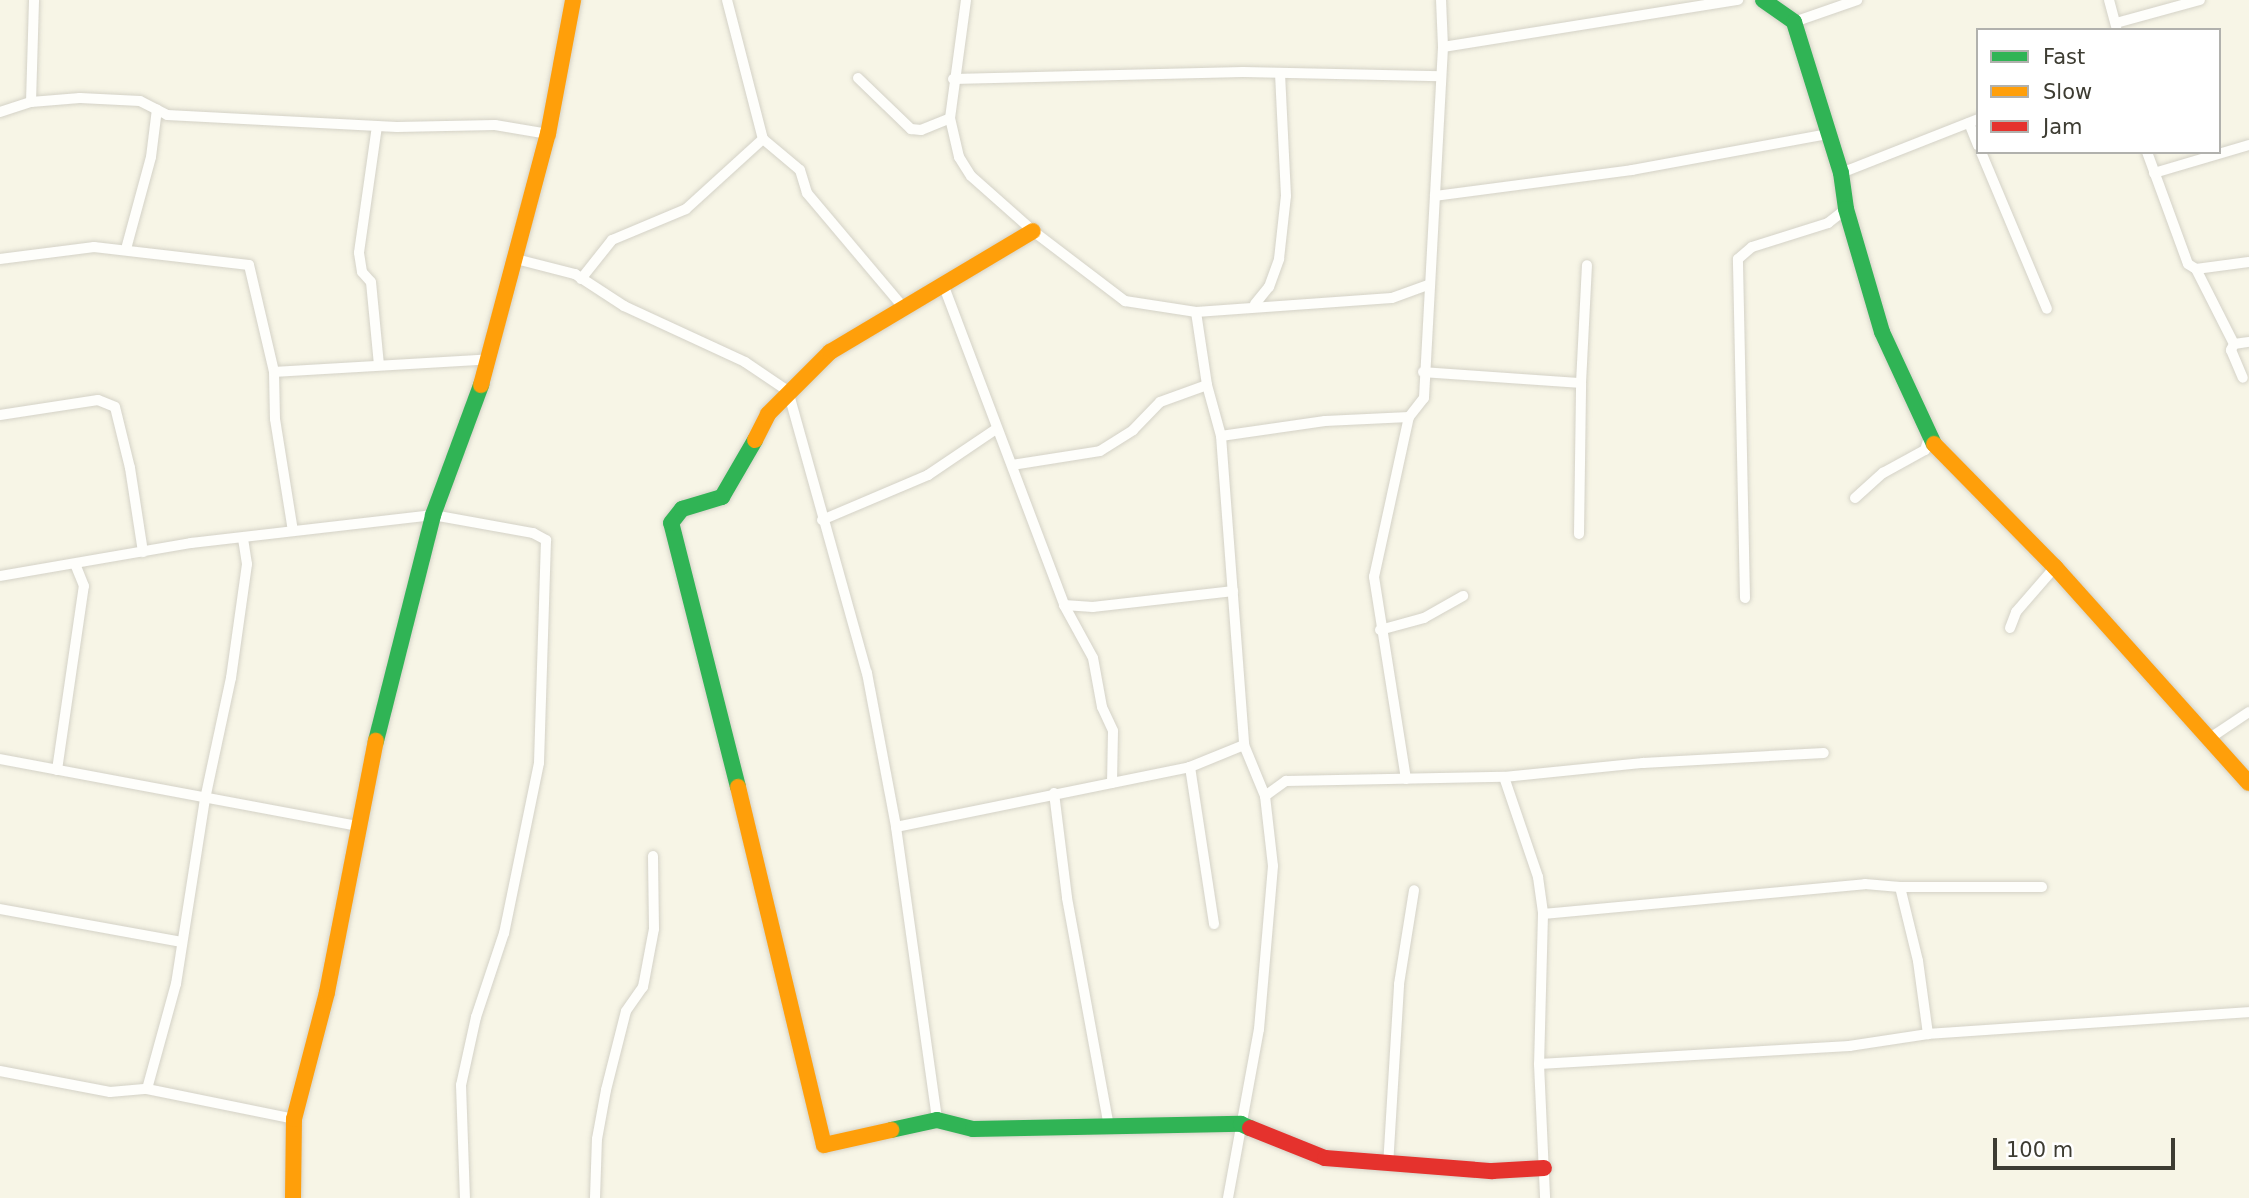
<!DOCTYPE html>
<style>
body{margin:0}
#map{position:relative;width:2249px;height:1198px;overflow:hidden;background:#f7f5e6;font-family:"DejaVu Sans",sans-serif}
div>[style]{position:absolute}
.roads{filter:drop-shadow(0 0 2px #d4d2c7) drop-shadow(0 0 2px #d4d2c7)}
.street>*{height:10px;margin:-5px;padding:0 5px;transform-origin:5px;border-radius:5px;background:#fefefb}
.fast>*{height:16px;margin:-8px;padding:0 8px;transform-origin:8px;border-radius:8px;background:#30b455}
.slow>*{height:16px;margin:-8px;padding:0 8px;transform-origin:8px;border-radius:8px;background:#ff9f0a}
.jam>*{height:16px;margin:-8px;padding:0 8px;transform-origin:8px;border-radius:8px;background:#e5322d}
span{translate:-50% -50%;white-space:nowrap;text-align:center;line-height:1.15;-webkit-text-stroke:5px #fff;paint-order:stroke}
.legend{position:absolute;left:1976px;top:28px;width:245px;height:126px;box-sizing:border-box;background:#fff;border:2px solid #b1b1ad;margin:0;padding:9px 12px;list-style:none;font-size:21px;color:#3d3c32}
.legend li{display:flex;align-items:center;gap:14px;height:35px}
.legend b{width:35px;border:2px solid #b1b1ad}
.scale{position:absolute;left:1993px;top:1138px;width:182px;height:32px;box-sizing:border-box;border:4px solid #3d3c32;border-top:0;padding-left:9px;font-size:21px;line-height:24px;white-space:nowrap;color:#3d3c32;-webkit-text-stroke:5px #fff;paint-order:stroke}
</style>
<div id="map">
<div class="roads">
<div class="street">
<div style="left:727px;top:0;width:144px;rotate:75.5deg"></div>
<div style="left:763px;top:139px;width:48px;rotate:40deg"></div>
<div style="left:800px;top:170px;width:24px;rotate:73deg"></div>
<div style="left:807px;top:193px;width:150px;rotate:49.9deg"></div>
<div style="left:966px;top:0;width:119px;rotate:97.7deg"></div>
<div style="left:950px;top:118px;width:40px;rotate:77deg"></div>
<div style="left:959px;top:157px;width:22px;rotate:58deg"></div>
<div style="left:971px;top:176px;width:83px;rotate:41.6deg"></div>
<div style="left:1033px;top:231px;width:116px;rotate:37.3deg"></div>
<div style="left:1125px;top:301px;width:72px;rotate:8.8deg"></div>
<div style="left:1196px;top:312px;width:196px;rotate:-4.1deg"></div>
<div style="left:1392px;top:298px;width:37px;rotate:-20deg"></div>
<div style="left:2109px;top:0;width:28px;rotate:75deg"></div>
<div style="left:1794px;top:22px;width:67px;rotate:-19.2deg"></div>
<div style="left:2116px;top:23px;width:87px;rotate:-15.3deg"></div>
<div style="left:1443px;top:47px;width:299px;rotate:-9.1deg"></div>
<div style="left:858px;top:78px;width:74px;rotate:43.9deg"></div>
<div style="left:911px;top:129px;width:10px;rotate:6deg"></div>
<div style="left:921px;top:130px;width:31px;rotate:-22deg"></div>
<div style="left:953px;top:79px;width:290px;rotate:-1.4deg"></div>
<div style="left:1243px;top:72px;width:198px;rotate:1.2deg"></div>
<div style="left:31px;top:102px;width:102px;rotate:-88.3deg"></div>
<div style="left:0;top:112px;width:33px;rotate:-18deg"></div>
<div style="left:31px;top:102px;width:49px;rotate:-4.7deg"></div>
<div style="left:80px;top:98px;width:60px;rotate:2.9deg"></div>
<div style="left:140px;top:101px;width:30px;rotate:27deg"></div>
<div style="left:167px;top:115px;width:230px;rotate:3deg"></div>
<div style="left:397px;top:127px;width:98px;rotate:-1.2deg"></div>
<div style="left:495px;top:125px;width:54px;rotate:9.6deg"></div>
<div style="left:1969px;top:123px;width:24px;rotate:68deg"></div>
<div style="left:377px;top:126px;width:128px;rotate:98.1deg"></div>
<div style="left:359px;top:253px;width:19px;rotate:81deg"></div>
<div style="left:362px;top:272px;width:13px;rotate:48deg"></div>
<div style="left:371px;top:282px;width:83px;rotate:84.5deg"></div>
<div style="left:1981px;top:152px;width:170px;rotate:67.2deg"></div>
<div style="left:2147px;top:152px;width:119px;rotate:69.9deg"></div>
<div style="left:2188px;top:264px;width:9px;rotate:32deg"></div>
<div style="left:2196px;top:269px;width:53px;rotate:-7.5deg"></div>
<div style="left:1841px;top:173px;width:147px;rotate:-21.5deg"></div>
<div style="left:2154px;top:173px;width:99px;rotate:-16.4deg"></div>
<div style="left:1435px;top:196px;width:199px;rotate:-7.5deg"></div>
<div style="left:1632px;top:170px;width:199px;rotate:-10.4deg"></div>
<div style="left:126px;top:249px;width:95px;rotate:-74.8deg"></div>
<div style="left:151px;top:157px;width:48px;rotate:-82.9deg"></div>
<div style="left:0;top:259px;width:95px;rotate:-7.3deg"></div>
<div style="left:94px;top:247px;width:156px;rotate:6.6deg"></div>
<div style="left:249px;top:265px;width:110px;rotate:76.8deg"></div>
<div style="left:274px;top:372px;width:47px;rotate:88.8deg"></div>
<div style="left:275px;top:419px;width:113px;rotate:80.9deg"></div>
<div style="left:516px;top:259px;width:61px;rotate:14.3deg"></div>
<div style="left:575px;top:274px;width:59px;rotate:33.1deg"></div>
<div style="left:624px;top:306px;width:133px;rotate:24.8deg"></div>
<div style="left:745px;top:362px;width:52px;rotate:34deg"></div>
<div style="left:788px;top:391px;width:293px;rotate:74.4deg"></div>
<div style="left:867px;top:673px;width:157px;rotate:79.3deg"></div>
<div style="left:896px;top:827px;width:296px;rotate:82deg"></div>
<div style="left:2196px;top:269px;width:84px;rotate:63.1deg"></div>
<div style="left:2234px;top:344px;width:15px;rotate:-8deg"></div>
<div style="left:581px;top:279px;width:50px;rotate:-51.5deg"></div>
<div style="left:612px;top:240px;width:80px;rotate:-22.7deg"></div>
<div style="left:686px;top:209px;width:104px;rotate:-42.3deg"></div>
<div style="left:943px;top:284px;width:343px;rotate:69.3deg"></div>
<div style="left:1064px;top:605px;width:60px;rotate:61.3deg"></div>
<div style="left:1093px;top:658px;width:50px;rotate:79.6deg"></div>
<div style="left:1102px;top:707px;width:26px;rotate:65deg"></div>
<div style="left:1113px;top:731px;width:52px;rotate:91.1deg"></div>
<div style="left:1255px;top:304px;width:22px;rotate:-51deg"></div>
<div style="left:1269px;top:287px;width:30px;rotate:-70deg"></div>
<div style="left:1279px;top:259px;width:63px;rotate:-83.7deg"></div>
<div style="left:1286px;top:196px;width:122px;rotate:-92.8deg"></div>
<div style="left:1196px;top:312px;width:74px;rotate:81.4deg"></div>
<div style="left:1207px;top:385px;width:53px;rotate:74.6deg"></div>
<div style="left:1221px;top:436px;width:310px;rotate:85.7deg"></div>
<div style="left:1244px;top:745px;width:55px;rotate:67.6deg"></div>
<div style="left:1265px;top:796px;width:70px;rotate:83.5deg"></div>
<div style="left:1273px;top:866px;width:164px;rotate:94.9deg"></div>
<div style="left:1259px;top:1029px;width:172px;rotate:100.4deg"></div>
<div style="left:2234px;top:344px;width:7px;rotate:117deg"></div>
<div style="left:2231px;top:350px;width:30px;rotate:67deg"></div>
<div style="left:274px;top:372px;width:216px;rotate:-3.4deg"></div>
<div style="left:1423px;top:372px;width:158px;rotate:4deg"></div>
<div style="left:1581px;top:383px;width:118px;rotate:-87.1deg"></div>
<div style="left:0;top:415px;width:99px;rotate:-8.7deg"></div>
<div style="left:98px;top:400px;width:18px;rotate:22deg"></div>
<div style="left:115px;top:407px;width:63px;rotate:76.2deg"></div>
<div style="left:130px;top:468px;width:85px;rotate:81.2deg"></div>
<div style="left:1221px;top:436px;width:105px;rotate:-8.2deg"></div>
<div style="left:1325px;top:421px;width:84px;rotate:-2.7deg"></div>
<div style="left:1012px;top:465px;width:89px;rotate:-9deg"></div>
<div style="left:1100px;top:451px;width:39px;rotate:-32deg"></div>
<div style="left:1133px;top:430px;width:39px;rotate:-46deg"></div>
<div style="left:1160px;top:402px;width:50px;rotate:-19.9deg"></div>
<div style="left:1855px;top:498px;width:38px;rotate:-42deg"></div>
<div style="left:1883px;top:473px;width:48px;rotate:-28.7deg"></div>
<div style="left:1925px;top:450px;width:13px;rotate:-72deg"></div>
<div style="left:822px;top:520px;width:115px;rotate:-23deg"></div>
<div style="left:928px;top:475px;width:82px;rotate:-34.1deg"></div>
<div style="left:1579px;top:534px;width:151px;rotate:-89.2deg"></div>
<div style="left:0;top:576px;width:194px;rotate:-9.8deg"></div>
<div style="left:191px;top:543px;width:244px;rotate:-6.6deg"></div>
<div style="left:433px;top:515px;width:102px;rotate:10.2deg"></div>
<div style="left:533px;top:533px;width:15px;rotate:28deg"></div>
<div style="left:546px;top:540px;width:223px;rotate:91.8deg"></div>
<div style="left:539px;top:763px;width:174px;rotate:101.6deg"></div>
<div style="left:504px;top:933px;width:89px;rotate:108.4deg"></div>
<div style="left:476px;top:1017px;width:70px;rotate:102.4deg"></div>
<div style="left:461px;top:1085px;width:113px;rotate:88deg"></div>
<div style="left:1745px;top:598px;width:339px;rotate:-91.2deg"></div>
<div style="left:1738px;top:259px;width:18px;rotate:-41deg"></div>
<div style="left:1752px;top:247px;width:80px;rotate:-17.5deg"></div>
<div style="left:1828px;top:223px;width:23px;rotate:-38deg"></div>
<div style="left:1064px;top:605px;width:29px;rotate:4deg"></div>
<div style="left:1093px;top:607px;width:141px;rotate:-6.5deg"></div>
<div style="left:2010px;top:628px;width:17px;rotate:-69deg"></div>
<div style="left:2016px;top:612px;width:60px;rotate:-49.1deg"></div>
<div style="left:1380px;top:630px;width:46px;rotate:-15.3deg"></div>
<div style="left:1424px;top:618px;width:45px;rotate:-29.4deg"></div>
<div style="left:2210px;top:738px;width:47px;rotate:-33.7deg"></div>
<div style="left:0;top:759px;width:365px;rotate:10.6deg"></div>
<div style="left:1190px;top:767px;width:159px;rotate:81.3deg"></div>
<div style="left:57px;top:770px;width:186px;rotate:-81.7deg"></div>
<div style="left:84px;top:586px;width:22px;rotate:-112deg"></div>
<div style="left:1504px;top:777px;width:106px;rotate:71.2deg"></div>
<div style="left:1538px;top:877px;width:37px;rotate:82deg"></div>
<div style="left:1543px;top:914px;width:150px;rotate:91.5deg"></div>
<div style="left:1539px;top:1064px;width:134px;rotate:87.4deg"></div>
<div style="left:1406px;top:779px;width:205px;rotate:-99deg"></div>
<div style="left:1374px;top:577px;width:164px;rotate:-77.7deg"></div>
<div style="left:1409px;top:417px;width:24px;rotate:-52deg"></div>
<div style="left:1424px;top:398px;width:352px;rotate:-86.9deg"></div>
<div style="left:1443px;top:47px;width:47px;rotate:-92.4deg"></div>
<div style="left:1054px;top:793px;width:106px;rotate:82.9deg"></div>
<div style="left:1067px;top:898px;width:232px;rotate:79.6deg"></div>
<div style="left:1265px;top:796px;width:26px;rotate:-36deg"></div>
<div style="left:1286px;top:781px;width:218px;rotate:-1.1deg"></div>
<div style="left:1504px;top:777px;width:140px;rotate:-5.8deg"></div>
<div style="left:1643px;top:763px;width:181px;rotate:-3.2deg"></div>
<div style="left:896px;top:827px;width:300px;rotate:-11.5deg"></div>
<div style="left:1190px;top:767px;width:58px;rotate:-22.2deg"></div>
<div style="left:1900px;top:887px;width:142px"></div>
<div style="left:0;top:909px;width:184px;rotate:10.3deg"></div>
<div style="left:1543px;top:914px;width:323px;rotate:-5.3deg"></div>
<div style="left:1865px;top:884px;width:35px;rotate:5deg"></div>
<div style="left:1900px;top:887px;width:76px;rotate:76.3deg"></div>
<div style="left:1918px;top:961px;width:74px;rotate:82.2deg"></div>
<div style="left:1539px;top:1064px;width:311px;rotate:-3.3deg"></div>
<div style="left:1849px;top:1046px;width:80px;rotate:-8.6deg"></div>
<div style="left:1928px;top:1034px;width:322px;rotate:-3.9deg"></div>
<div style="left:0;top:1071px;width:112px;rotate:10.8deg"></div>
<div style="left:110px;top:1092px;width:37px;rotate:-5deg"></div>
<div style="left:147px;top:1089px;width:150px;rotate:11.5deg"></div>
<div style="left:147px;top:1089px;width:109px;rotate:-74.6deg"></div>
<div style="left:176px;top:984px;width:187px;rotate:-81.1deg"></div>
<div style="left:205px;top:799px;width:124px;rotate:-77.9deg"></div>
<div style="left:231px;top:678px;width:115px;rotate:-82deg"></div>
<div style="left:247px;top:564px;width:25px;rotate:-99deg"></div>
<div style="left:1388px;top:1166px;width:182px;rotate:-86.5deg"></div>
<div style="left:1399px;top:984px;width:95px;rotate:-80.9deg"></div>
<div style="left:595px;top:1198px;width:59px;rotate:-88.1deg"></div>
<div style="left:597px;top:1139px;width:50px;rotate:-79.6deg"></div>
<div style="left:606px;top:1090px;width:81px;rotate:-75.8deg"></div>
<div style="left:626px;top:1011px;width:29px;rotate:-55deg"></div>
<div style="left:643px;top:987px;width:59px;rotate:-79.3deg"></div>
<div style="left:654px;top:929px;width:73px;rotate:-90.8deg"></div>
</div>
<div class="fast">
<div style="left:1763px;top:0;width:38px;rotate:35deg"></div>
<div style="left:1794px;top:22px;width:158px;rotate:72.7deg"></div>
<div style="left:1841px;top:173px;width:36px;rotate:82deg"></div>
<div style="left:1846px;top:209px;width:128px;rotate:73.7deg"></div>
<div style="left:1882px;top:332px;width:123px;rotate:65.1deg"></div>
<div style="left:376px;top:741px;width:233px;rotate:-75.8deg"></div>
<div style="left:433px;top:515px;width:139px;rotate:-69.7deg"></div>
<div style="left:738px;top:787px;width:272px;rotate:-104.2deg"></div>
<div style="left:671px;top:523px;width:18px;rotate:-52deg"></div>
<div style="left:682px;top:509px;width:42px;rotate:-16.7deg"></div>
<div style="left:722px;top:497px;width:66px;rotate:-59.9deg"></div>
<div style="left:891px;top:1130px;width:47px;rotate:-12.3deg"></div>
<div style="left:937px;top:1120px;width:37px;rotate:14deg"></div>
<div style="left:973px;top:1129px;width:268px;rotate:-1.1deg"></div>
<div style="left:1241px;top:1124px;width:10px;rotate:24deg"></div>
</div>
<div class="slow">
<div style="left:481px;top:385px;width:260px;rotate:-75.1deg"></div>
<div style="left:548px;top:134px;width:136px;rotate:-79.4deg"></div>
<div style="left:755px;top:440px;width:29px;rotate:-63deg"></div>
<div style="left:768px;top:414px;width:88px;rotate:-45deg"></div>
<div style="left:830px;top:352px;width:236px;rotate:-30.8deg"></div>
<div style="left:1934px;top:444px;width:173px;rotate:45.5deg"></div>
<div style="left:2055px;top:567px;width:290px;rotate:48.1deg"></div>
<div style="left:738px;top:787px;width:368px;rotate:76.5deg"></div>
<div style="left:824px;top:1145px;width:69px;rotate:-12.6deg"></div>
<div style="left:293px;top:1198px;width:79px;rotate:-89.3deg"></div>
<div style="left:294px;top:1119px;width:131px;rotate:-75.4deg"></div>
<div style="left:327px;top:992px;width:256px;rotate:-79deg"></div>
</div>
<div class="jam">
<div style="left:1250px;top:1128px;width:81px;rotate:21.8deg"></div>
<div style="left:1325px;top:1158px;width:168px;rotate:4.5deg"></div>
<div style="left:1492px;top:1171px;width:52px;rotate:-3.3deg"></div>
</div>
</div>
<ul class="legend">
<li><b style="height:9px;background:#30b455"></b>Fast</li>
<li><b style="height:9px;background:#ff9f0a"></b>Slow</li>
<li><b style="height:9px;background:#e5322d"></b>Jam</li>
</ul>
<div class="scale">100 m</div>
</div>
